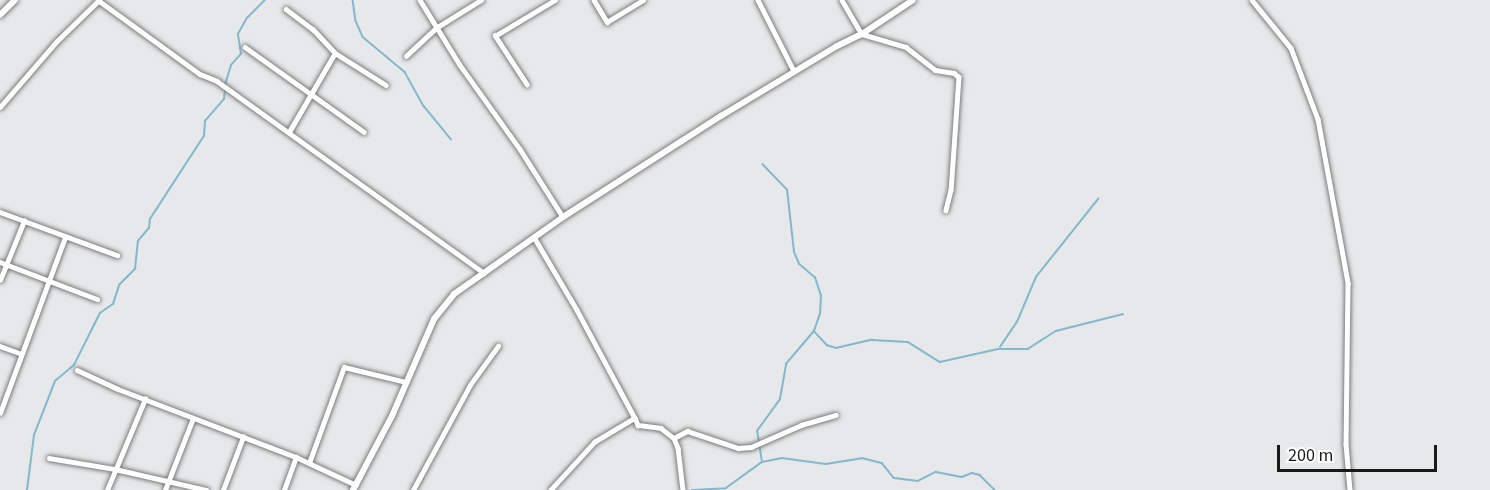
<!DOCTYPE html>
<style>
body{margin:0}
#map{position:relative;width:1490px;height:490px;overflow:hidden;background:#e7e8ea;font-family:"Source Sans 3",sans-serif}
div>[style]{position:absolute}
.stream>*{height:1.5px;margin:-0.75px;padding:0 0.75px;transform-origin:0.75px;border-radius:0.75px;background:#83b8cc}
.roads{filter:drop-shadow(0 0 2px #7c7d7e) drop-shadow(0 0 2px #7c7d7e)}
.minor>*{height:4.5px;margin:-2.25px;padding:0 2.25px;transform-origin:2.25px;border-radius:2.25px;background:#fff}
.tertiary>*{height:6px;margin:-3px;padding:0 3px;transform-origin:3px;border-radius:3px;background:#fff}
span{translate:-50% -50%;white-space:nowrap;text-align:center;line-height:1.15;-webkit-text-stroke:4.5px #fff;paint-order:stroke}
.scale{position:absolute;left:1277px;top:445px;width:160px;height:27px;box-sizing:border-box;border:3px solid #19191a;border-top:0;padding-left:8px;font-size:18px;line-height:21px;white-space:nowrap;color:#19191a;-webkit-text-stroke:4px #fff;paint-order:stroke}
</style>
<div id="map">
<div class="stream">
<div style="left:353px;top:0;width:21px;rotate:82deg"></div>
<div style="left:356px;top:21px;width:17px;rotate:66deg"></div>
<div style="left:363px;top:37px;width:55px;rotate:39.8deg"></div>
<div style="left:405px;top:72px;width:39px;rotate:61deg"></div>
<div style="left:424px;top:106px;width:43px;rotate:50.7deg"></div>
<div style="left:225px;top:85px;width:21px;rotate:-73deg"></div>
<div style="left:231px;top:65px;width:15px;rotate:-48deg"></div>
<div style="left:241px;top:54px;width:20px;rotate:-99deg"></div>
<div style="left:238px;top:34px;width:18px;rotate:-61deg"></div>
<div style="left:247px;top:18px;width:25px;rotate:-45deg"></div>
<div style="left:815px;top:332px;width:18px;rotate:47deg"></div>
<div style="left:827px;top:345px;width:9px;rotate:18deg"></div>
<div style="left:836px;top:348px;width:37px;rotate:-13deg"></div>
<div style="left:872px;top:340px;width:36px;rotate:3deg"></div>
<div style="left:908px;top:342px;width:38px;rotate:32deg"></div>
<div style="left:940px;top:362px;width:59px;rotate:-12.6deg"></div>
<div style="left:998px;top:349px;width:30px"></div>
<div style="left:1028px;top:349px;width:33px;rotate:-33deg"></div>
<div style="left:1056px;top:331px;width:69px;rotate:-14.2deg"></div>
<div style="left:1000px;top:347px;width:30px;rotate:-56deg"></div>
<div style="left:1017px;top:322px;width:49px;rotate:-67.1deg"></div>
<div style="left:1036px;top:277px;width:100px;rotate:-51.5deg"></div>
<div style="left:762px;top:462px;width:31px;rotate:-99deg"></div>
<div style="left:757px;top:431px;width:39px;rotate:-54deg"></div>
<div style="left:780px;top:399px;width:36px;rotate:-80deg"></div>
<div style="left:786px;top:364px;width:43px;rotate:-49.7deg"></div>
<div style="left:814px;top:331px;width:18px;rotate:-71deg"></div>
<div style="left:820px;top:314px;width:18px;rotate:-87deg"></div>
<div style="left:821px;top:296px;width:19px;rotate:-108deg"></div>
<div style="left:815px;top:278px;width:21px;rotate:-139deg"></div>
<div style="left:799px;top:264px;width:13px;rotate:-113deg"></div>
<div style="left:794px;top:252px;width:62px;rotate:-96.4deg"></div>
<div style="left:787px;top:190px;width:35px;rotate:-134deg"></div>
<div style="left:27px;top:490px;width:55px;rotate:-82.7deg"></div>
<div style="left:34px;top:435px;width:58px;rotate:-68.7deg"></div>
<div style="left:55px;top:381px;width:25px;rotate:-40deg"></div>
<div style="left:74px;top:365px;width:58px;rotate:-63.4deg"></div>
<div style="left:100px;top:313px;width:16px;rotate:-35deg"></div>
<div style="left:113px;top:304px;width:20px;rotate:-72deg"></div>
<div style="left:119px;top:285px;width:23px;rotate:-45deg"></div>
<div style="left:135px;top:269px;width:28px;rotate:-84deg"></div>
<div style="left:138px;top:241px;width:17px;rotate:-50deg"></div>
<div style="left:149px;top:228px;width:9px;rotate:-84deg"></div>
<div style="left:150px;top:219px;width:99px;rotate:-57deg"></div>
<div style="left:204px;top:136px;width:15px;rotate:-86deg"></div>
<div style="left:205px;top:121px;width:29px;rotate:-49deg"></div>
<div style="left:224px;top:99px;width:9px;rotate:-84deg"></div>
<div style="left:692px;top:490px;width:34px;rotate:-3deg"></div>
<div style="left:726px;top:488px;width:44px;rotate:-35.8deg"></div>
<div style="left:762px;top:462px;width:20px;rotate:-11deg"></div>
<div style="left:782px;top:458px;width:44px;rotate:7.8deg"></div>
<div style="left:826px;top:464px;width:36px;rotate:-9deg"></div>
<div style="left:862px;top:458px;width:21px;rotate:14deg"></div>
<div style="left:882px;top:463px;width:19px;rotate:51deg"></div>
<div style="left:894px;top:478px;width:24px;rotate:7deg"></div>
<div style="left:918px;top:481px;width:20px;rotate:-27deg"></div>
<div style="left:936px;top:472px;width:26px;rotate:11deg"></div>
<div style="left:962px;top:477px;width:11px;rotate:-22deg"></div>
<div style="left:972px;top:473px;width:8px;rotate:14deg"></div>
<div style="left:980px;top:475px;width:21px;rotate:45deg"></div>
</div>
<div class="roads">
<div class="minor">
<div style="left:98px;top:0;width:126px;rotate:36deg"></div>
<div style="left:200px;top:74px;width:18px;rotate:22deg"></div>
<div style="left:217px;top:81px;width:329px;rotate:35.7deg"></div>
<div style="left:420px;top:0;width:76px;rotate:58.4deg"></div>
<div style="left:460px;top:65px;width:103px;rotate:54.5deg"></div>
<div style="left:520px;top:149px;width:80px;rotate:57.7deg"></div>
<div style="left:594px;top:0;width:26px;rotate:59deg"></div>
<div style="left:607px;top:22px;width:42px;rotate:-31.4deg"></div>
<div style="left:758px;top:0;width:80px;rotate:63.1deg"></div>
<div style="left:842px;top:0;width:39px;rotate:60deg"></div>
<div style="left:862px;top:34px;width:46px;rotate:16.5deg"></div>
<div style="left:906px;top:47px;width:37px;rotate:38deg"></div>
<div style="left:935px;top:70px;width:19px;rotate:9deg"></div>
<div style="left:954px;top:73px;width:6px;rotate:39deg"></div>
<div style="left:959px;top:77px;width:113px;rotate:94deg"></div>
<div style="left:951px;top:190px;width:21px;rotate:104deg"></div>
<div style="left:1252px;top:0;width:62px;rotate:50.9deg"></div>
<div style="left:1291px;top:48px;width:76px;rotate:69.2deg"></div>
<div style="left:1318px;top:119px;width:167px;rotate:79.6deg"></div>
<div style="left:1348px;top:283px;width:161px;rotate:90.7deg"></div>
<div style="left:1346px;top:444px;width:46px;rotate:85deg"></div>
<div style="left:286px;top:9px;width:34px;rotate:37deg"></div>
<div style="left:313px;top:29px;width:33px;rotate:47deg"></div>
<div style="left:335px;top:53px;width:60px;rotate:32.1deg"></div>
<div style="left:245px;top:47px;width:146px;rotate:35.5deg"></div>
<div style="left:406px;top:56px;width:41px;rotate:-43deg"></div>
<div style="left:436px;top:28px;width:53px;rotate:-31.9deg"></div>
<div style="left:527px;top:85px;width:59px;rotate:-123.1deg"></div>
<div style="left:495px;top:36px;width:70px;rotate:-31deg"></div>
<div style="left:0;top:107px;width:87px;rotate:-49.2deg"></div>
<div style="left:57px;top:41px;width:59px;rotate:-44.3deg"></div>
<div style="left:289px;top:132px;width:91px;rotate:-59.8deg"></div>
<div style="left:0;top:212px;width:125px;rotate:20.2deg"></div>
<div style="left:534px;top:237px;width:85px;rotate:59.5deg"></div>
<div style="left:577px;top:310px;width:123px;rotate:61.8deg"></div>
<div style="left:635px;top:418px;width:47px;rotate:149deg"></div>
<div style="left:595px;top:442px;width:65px;rotate:132.5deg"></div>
<div style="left:0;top:262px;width:104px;rotate:20.9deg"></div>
<div style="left:0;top:280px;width:64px;rotate:-67.9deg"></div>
<div style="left:0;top:346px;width:23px;rotate:20deg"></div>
<div style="left:77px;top:370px;width:45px;rotate:24.9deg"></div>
<div style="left:118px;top:389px;width:191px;rotate:20.9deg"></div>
<div style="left:296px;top:457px;width:66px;rotate:25deg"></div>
<div style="left:0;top:413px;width:188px;rotate:-69.7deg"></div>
<div style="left:635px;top:418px;width:8px;rotate:67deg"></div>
<div style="left:638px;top:425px;width:23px;rotate:7deg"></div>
<div style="left:661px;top:428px;width:16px;rotate:38deg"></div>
<div style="left:674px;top:438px;width:15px;rotate:-28deg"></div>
<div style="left:687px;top:431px;width:54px;rotate:18.4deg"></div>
<div style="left:738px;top:448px;width:13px;rotate:-4deg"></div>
<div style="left:751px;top:447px;width:55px;rotate:-23.7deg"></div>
<div style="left:801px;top:425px;width:36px;rotate:-16deg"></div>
<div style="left:674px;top:438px;width:11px;rotate:68deg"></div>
<div style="left:678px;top:448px;width:42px;rotate:83.2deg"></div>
<div style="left:49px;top:458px;width:67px;rotate:9.5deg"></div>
<div style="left:115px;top:469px;width:94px;rotate:12.9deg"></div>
<div style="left:309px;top:463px;width:102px;rotate:-70deg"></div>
<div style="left:344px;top:367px;width:64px;rotate:13.6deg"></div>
<div style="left:107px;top:490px;width:99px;rotate:-67.3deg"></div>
<div style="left:165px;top:490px;width:77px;rotate:-68.7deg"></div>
<div style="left:223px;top:490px;width:57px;rotate:-69.3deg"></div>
<div style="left:284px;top:490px;width:35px;rotate:-70deg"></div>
<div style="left:413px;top:490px;width:119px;rotate:-61.5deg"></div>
<div style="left:470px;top:385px;width:48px;rotate:-54.3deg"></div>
</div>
<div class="tertiary">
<div style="left:0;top:15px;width:21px;rotate:-45deg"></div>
<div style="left:353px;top:490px;width:84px;rotate:-62.2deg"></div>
<div style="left:392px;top:416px;width:106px;rotate:-66.6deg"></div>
<div style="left:434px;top:319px;width:32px;rotate:-51deg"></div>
<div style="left:454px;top:294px;width:133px;rotate:-35.2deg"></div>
<div style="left:563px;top:217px;width:188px;rotate:-32.6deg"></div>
<div style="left:721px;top:116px;width:135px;rotate:-31.1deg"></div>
<div style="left:837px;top:46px;width:28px;rotate:-26deg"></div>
<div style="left:862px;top:34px;width:61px;rotate:-33.7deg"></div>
</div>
</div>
<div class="scale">200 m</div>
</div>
